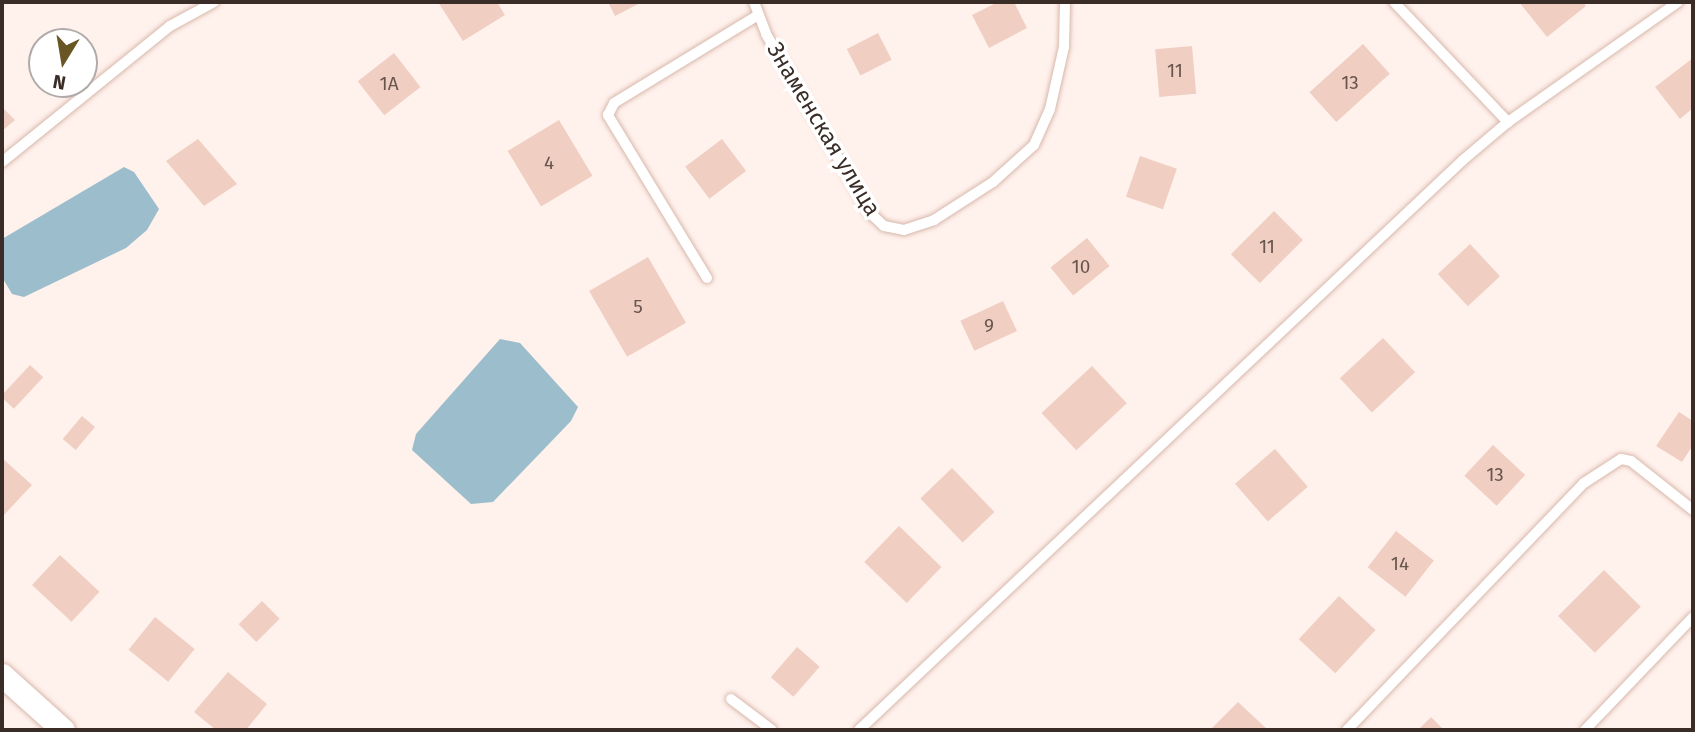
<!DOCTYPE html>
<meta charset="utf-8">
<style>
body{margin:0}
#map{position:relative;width:1695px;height:732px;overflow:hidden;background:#fff1ec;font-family:"Fira Sans",sans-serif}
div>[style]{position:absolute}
.water>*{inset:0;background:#9cbdcc}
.building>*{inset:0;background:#f0cfc2;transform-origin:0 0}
.roads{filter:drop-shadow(0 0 2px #d8b9ac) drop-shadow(0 0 2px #d8b9ac)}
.service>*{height:10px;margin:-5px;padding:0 5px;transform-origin:5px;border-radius:5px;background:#fff}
.minor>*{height:23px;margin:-11.5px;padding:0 11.5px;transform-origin:11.5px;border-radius:11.5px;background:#fff}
span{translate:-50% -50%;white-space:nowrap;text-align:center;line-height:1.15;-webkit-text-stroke:7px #fff;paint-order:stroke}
.number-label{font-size:19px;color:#68564e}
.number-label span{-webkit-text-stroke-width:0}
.street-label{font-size:23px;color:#3a2d28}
.frame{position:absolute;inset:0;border:4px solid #3a2d28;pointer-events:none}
.north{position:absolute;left:28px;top:28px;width:70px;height:70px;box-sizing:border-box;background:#fff;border:2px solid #b0aba9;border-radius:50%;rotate:191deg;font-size:19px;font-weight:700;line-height:28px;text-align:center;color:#3a2d28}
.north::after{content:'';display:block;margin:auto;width:24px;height:32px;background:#6a5625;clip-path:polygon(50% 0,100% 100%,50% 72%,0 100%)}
</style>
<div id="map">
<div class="water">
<div style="clip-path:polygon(124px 167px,134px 172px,159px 209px,147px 230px,126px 248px,24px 297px,12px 294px,2px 277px,2px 239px)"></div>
<div style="clip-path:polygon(500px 339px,520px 343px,578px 407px,571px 421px,493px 502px,471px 504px,412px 450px,416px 434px)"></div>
</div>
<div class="building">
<div style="clip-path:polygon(438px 2px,497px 2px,505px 15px,463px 41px)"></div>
<div style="clip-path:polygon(608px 2px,642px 2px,615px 16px)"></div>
<div style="clip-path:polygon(998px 2px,1014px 2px,1027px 28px,989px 48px,972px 15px)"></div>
<div style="clip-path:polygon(1519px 2px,1583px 2px,1586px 6px,1547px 37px)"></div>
<div style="left:878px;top:33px;width:30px;height:35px;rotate:63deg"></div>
<div style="left:1363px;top:44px;width:40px;height:72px;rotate:48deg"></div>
<div style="left:1192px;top:46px;width:48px;height:37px;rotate:85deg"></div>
<div style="left:394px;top:53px;width:43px;height:46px;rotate:52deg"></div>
<div style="clip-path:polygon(1693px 58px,1693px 108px,1680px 119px,1655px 87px)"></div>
<div style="clip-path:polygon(2px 107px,15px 120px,2px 131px)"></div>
<div style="left:559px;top:120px;width:65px;height:60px;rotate:59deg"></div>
<div style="clip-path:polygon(198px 139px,237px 184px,204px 206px,166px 161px)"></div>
<div style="left:722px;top:139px;width:40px;height:46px;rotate:53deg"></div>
<div style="left:1140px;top:156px;width:39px;height:43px;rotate:19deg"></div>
<div style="left:1274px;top:211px;width:41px;height:61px;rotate:45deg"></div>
<div style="left:1087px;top:238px;width:36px;height:47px;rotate:51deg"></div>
<div style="left:1470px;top:244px;width:44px;height:44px;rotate:47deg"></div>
<div style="left:648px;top:257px;width:76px;height:68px;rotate:60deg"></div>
<div style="left:1003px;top:301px;width:33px;height:47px;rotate:65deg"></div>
<div style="left:1383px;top:338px;width:47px;height:59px;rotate:47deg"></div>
<div style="left:30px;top:365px;width:18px;height:43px;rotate:43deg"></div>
<div style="left:1092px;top:366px;width:51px;height:69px;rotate:47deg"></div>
<div style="clip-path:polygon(1679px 412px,1693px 421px,1693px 445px,1682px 462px,1656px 446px)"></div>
<div style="left:82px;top:416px;width:17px;height:30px;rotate:40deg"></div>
<div style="left:1493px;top:445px;width:44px;height:42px;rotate:43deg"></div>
<div style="left:1275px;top:449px;width:50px;height:53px;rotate:49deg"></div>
<div style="clip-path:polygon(2px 458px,32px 485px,3px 516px,2px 515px)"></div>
<div style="left:952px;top:468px;width:61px;height:44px;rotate:46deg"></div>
<div style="left:899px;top:526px;width:59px;height:50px;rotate:44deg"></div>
<div style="left:1396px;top:531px;width:48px;height:46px;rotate:38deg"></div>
<div style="left:60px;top:555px;width:54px;height:41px;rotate:43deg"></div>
<div style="left:1604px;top:570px;width:52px;height:65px;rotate:45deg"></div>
<div style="left:1339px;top:596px;width:50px;height:59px;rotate:43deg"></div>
<div style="left:262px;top:601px;width:25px;height:33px;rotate:45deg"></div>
<div style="left:155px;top:617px;width:51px;height:42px;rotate:39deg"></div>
<div style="left:797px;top:647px;width:30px;height:40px;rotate:41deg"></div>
<div style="clip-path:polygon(228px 672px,267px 704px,246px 730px,216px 730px,194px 712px)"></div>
<div style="clip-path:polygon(1238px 702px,1268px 730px,1210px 730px)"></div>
<div style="clip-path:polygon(1431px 717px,1444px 730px,1418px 730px)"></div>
</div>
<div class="roads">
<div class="service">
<div style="left:754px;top:2px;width:34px;rotate:69deg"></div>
<div style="left:766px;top:34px;width:207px;rotate:59.8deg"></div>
<div style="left:870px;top:213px;width:19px;rotate:43deg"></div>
<div style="left:884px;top:226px;width:20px;rotate:11deg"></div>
<div style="left:904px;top:230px;width:32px;rotate:-18deg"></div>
<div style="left:934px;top:220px;width:70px;rotate:-32.8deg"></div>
<div style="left:993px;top:182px;width:55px;rotate:-42.1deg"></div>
<div style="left:1034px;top:145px;width:39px;rotate:-66deg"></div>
<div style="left:1050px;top:109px;width:64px;rotate:-77.3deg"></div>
<div style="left:1064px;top:47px;width:45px;rotate:-88.7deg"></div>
<div style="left:1394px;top:2px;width:166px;rotate:46.5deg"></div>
<div style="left:2px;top:162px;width:216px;rotate:-39deg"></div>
<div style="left:170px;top:26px;width:50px;rotate:-28.6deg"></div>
<div style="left:707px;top:278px;width:191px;rotate:-121.3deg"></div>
<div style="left:608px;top:115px;width:13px;rotate:-63deg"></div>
<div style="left:614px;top:103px;width:169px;rotate:-31.4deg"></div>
<div style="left:731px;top:699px;width:51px;rotate:37.1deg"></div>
<div style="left:859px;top:730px;width:830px;rotate:-43.34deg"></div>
<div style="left:1463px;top:160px;width:59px;rotate:-40.2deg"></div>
<div style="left:1508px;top:122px;width:208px;rotate:-35.2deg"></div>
<div style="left:1347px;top:730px;width:342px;rotate:-46.2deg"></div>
<div style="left:1584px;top:483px;width:44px;rotate:-33deg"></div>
<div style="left:1621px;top:459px;width:10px;rotate:11deg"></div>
<div style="left:1631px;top:461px;width:79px;rotate:38.3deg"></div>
<div style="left:1585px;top:730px;width:156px;rotate:-46.3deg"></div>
</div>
<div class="minor">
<div style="left:2px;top:675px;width:82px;rotate:42deg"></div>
</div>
</div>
<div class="number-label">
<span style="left:1175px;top:71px">11</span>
<span style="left:1350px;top:83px">13</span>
<span style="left:389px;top:84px">1А</span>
<span style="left:549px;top:163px">4</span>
<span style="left:1267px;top:247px">11</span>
<span style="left:1081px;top:267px">10</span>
<span style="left:638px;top:307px">5</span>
<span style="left:989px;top:326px">9</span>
<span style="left:1495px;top:475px">13</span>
<span style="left:1400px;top:564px">14</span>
</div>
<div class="street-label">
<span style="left:824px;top:129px;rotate:59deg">Знаменская улица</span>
</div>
<div class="frame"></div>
<div class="north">N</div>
</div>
